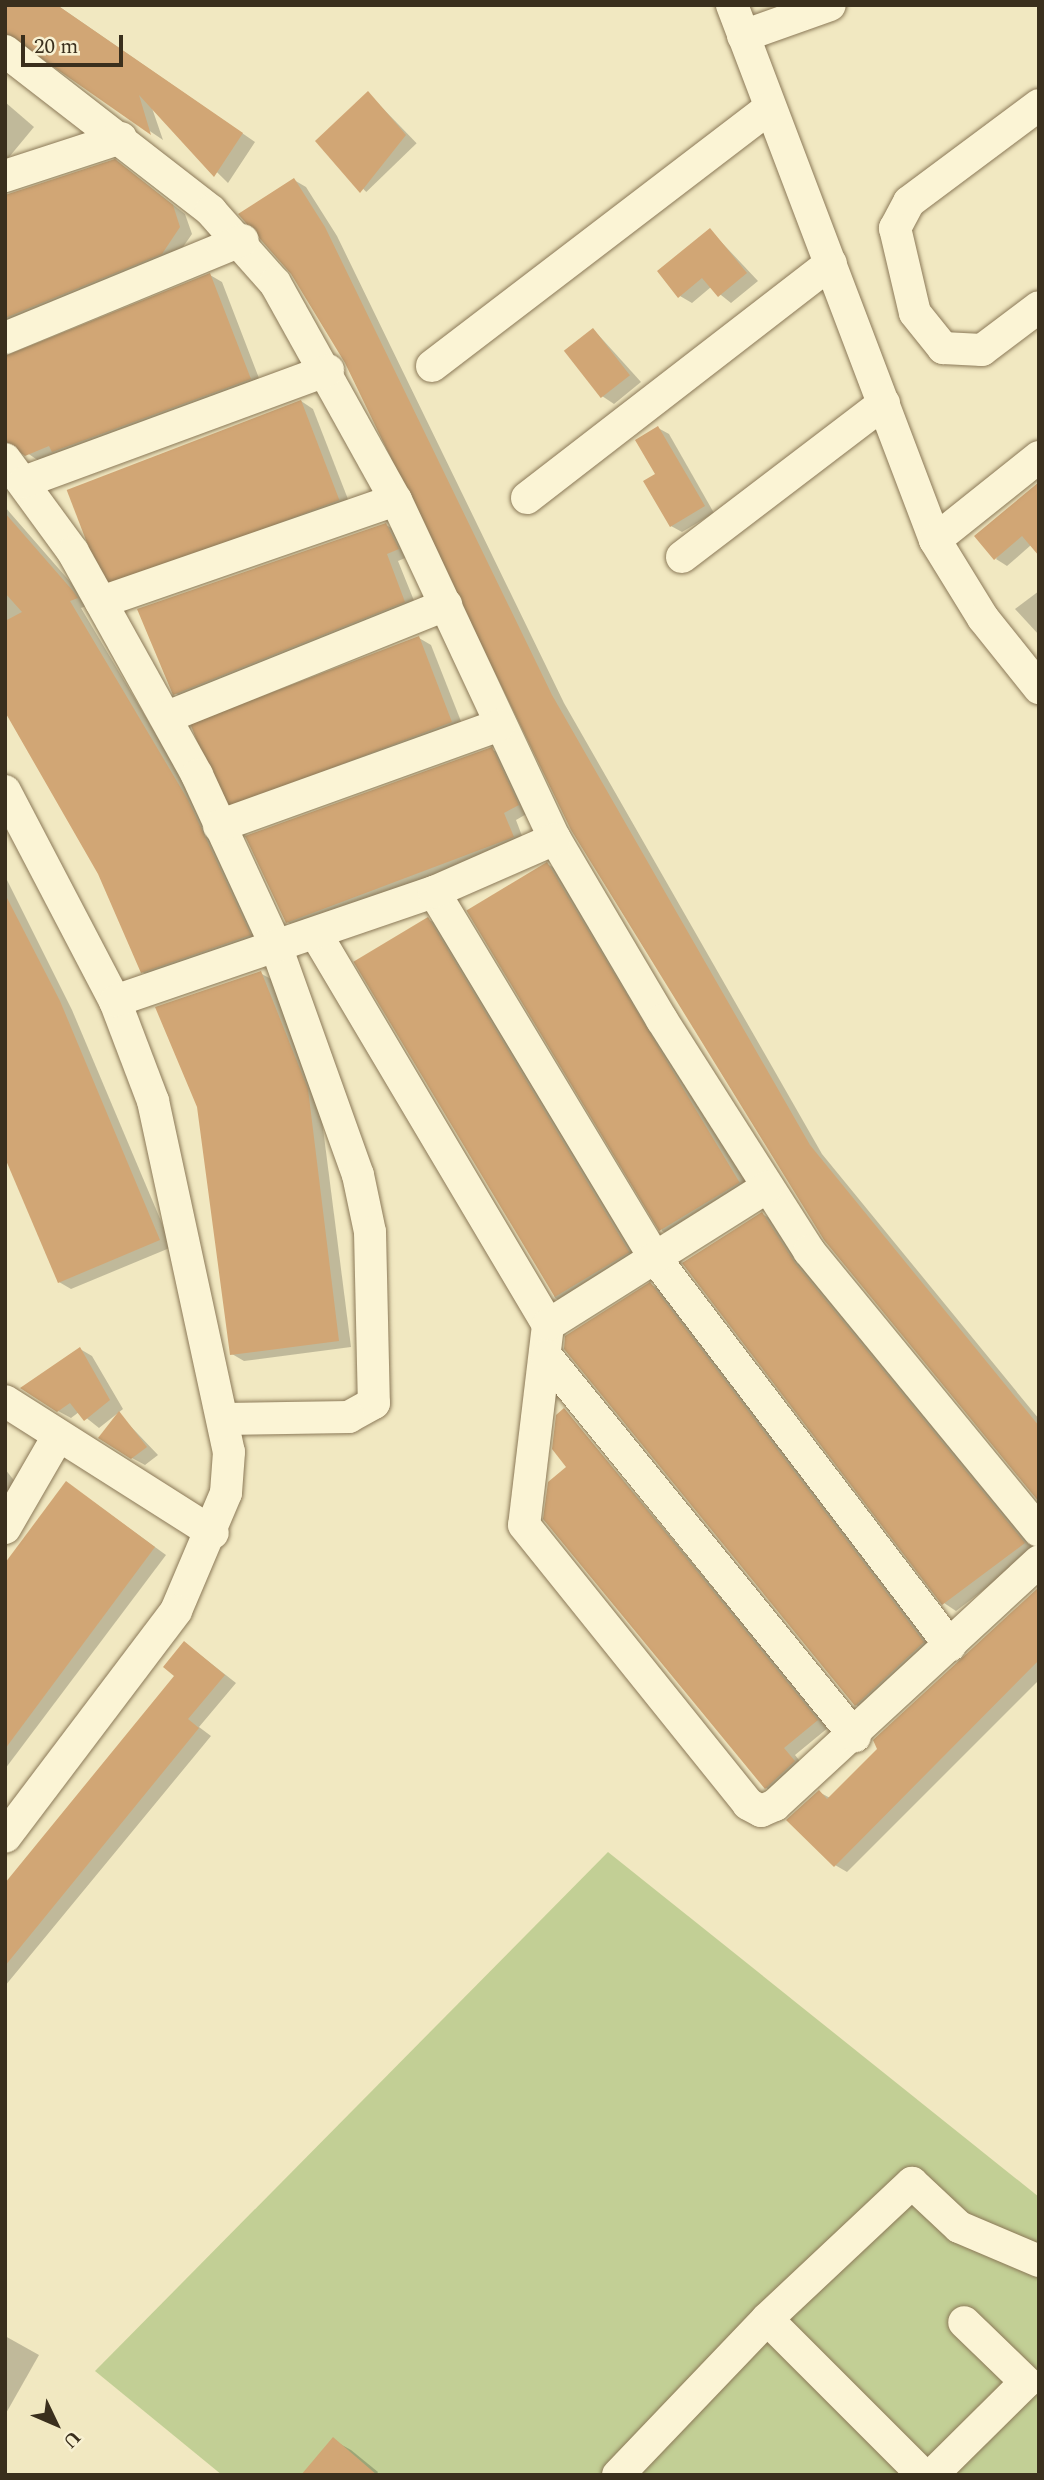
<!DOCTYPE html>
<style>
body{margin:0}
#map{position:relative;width:1044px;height:2480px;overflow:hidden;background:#f1e8c1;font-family:Spectral,serif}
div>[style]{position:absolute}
.green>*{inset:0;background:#c2cf95}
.shadow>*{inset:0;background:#0003;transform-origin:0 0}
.building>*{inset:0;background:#d1a675;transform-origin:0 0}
.roads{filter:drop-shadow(0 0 2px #8b7958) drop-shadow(0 0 2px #8b7958)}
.minor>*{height:32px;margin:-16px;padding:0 16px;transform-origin:16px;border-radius:16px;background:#fbf4d5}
span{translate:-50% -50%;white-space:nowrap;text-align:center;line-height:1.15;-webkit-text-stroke:7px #f8f1d2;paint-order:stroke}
.frame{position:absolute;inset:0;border:7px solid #3a2f1d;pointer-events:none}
.north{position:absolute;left:21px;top:2389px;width:70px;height:70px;-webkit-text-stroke:5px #f8f1d2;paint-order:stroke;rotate:134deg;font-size:19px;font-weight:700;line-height:28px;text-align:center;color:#3a2f1d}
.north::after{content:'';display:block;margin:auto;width:24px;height:32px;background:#3a2f1d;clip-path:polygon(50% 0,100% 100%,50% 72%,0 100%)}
.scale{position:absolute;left:21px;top:35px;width:102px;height:32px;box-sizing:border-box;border:4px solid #3a2f1d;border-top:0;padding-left:9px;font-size:21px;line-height:24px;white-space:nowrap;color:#3a2f1d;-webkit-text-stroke:5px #f8f1d2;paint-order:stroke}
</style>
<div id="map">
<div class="green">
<div style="clip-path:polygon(608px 1852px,1039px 2197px,1039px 2475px,222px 2475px,95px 2371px)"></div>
</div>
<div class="shadow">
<div style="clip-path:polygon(57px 5px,255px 142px,228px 183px,152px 108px,163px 140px,5px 33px)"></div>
<div style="left:368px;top:93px;width:70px;height:70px;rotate:46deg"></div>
<div style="clip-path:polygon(5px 102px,34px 127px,5px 162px)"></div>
<div style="clip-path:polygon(127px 169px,185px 214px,192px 234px,174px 260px,5px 334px,5px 201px)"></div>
<div style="clip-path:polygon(294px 180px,306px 187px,337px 236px,564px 703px,822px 1154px,1039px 1419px,1039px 1500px,825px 1239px,573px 830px)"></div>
<div style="clip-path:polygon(710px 230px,758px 281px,731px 303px,711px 287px,692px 303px,680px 296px)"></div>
<div style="clip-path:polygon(210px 275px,222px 282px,262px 386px,39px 461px,5px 438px,5px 354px,12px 357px)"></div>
<div style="clip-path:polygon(594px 330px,641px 382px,614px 404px,602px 396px)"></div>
<div style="clip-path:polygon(301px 401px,313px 409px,351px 507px,123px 586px,111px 578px)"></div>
<div style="clip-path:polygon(658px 428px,669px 434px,714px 513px,682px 532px,671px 526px)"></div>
<div style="clip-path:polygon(1039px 488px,1031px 545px,1007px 566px,996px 559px)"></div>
<div style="clip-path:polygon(5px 507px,86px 600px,89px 605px,81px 608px,200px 808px,262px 942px,155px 979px,142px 972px,100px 873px,5px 708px)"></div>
<div style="clip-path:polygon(386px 525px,399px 532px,410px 556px,398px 561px,417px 608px,187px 701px,175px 693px)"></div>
<div style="clip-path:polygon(1039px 591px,1039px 635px,1015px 609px)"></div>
<div style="clip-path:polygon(419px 638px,431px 645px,464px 729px,244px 808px,231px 801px)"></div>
<div style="clip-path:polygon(491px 749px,504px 756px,530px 812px,516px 820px,525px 844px,299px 929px,287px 922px)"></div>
<div style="clip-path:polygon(547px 864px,560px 871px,754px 1188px,674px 1238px,662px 1231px)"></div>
<div style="clip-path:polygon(5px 876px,72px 1010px,172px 1247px,71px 1289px,59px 1282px,5px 1154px)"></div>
<div style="clip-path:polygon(428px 919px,440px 926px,641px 1259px,568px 1305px,555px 1298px)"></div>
<div style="clip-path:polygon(260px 973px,273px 980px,319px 1097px,351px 1347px,244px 1361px,232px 1354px)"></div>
<div style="clip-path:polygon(762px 1214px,775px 1221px,807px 1272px,1036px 1550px,956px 1611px,944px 1603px)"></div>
<div style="clip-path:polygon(650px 1284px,663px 1291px,936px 1649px,868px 1712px,856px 1705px)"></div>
<div style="clip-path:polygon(80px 1349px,92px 1356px,123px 1409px,118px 1413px,158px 1455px,145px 1465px,132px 1458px,118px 1413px,99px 1428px,79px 1412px,71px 1418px,58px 1411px)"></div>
<div style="clip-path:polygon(565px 1410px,829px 1727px,795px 1755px,806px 1769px,778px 1795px,766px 1788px,569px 1467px)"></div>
<div style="clip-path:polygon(5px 1469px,20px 1488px,5px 1499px)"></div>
<div style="clip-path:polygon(85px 1496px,166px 1555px,5px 1769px,5px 1566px)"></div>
<div style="clip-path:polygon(1039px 1589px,1039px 1680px,847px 1872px,835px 1865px,819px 1792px,830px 1798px)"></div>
<div style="clip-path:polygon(185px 1643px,236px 1683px,199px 1727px,211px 1736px,5px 1986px,5px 1885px,176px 1676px)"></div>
<div style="clip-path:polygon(5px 2336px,39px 2355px,5px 2415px)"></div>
<div style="clip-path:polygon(333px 2440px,351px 2450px,378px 2472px,376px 2475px)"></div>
</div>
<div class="building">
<div style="clip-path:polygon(5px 5px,57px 5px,243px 133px,214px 177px,139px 95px,151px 135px,5px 33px)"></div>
<div style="clip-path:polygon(368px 91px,406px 135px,360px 193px,315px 141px)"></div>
<div style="clip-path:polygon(115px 159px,173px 205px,180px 227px,162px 254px,5px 318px,5px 195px)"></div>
<div style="clip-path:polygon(294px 178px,325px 227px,552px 695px,810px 1145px,1039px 1426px,1039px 1502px,824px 1240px,571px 830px,345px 363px,291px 274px,238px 214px)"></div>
<div style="clip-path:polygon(710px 228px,747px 273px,718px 297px,702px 278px,678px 298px,657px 271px)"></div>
<div style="clip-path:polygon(210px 273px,251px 379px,52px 452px,49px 446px,25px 456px,5px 441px,5px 356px)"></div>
<div style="left:593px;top:328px;width:60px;height:37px;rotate:52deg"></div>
<div style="left:301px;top:400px;width:107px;height:251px;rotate:69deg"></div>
<div style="clip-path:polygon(658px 426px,705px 506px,670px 527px,643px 481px,655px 474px,635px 440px)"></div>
<div style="clip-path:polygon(1039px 482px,1039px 556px,1022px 536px,994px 560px,974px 536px)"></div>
<div style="clip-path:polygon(5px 513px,73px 591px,78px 598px,70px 601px,188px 800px,251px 935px,141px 973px,98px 874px,5px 712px,5px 621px,22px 612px,5px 593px)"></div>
<div style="clip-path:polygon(386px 523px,399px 549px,387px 554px,405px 602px,173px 695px,137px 609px)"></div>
<div style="left:419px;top:636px;width:92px;height:245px;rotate:69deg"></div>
<div style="clip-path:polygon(492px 747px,519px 805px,504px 813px,514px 837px,286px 923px,245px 836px)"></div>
<div style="left:547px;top:862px;width:374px;height:94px;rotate:59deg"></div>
<div style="clip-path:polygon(5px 894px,60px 1001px,160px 1240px,58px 1283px,5px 1158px)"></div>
<div style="left:428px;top:917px;width:391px;height:87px;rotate:59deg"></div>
<div style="clip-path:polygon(261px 971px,308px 1089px,339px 1341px,230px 1355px,197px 1107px,155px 1007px)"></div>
<div style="clip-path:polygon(762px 1212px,795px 1263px,1025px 1543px,942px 1605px,682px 1263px)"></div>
<div style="clip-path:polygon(650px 1282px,924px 1642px,855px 1706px,564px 1349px,565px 1336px)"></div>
<div style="clip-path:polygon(80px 1347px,110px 1400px,84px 1421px,70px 1403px,57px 1412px,20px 1388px)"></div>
<div style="clip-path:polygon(564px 1408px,818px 1720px,784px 1748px,795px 1761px,765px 1789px,543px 1519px,548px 1482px,566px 1467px,552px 1449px,556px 1415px)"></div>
<div style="clip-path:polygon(119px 1411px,147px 1447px,131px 1459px,98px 1438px)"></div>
<div style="clip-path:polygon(66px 1481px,155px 1547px,5px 1749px,5px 1563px)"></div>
<div style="clip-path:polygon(1039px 1587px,1039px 1660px,834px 1867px,786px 1820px,819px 1790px,827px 1799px,877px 1749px,873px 1740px)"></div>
<div style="clip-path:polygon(184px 1641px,225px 1675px,188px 1719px,199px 1728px,5px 1966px,5px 1883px,174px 1676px,163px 1667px)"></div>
<div style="clip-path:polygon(333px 2437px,377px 2475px,301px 2475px)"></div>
</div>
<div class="roads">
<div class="minor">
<div style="left:732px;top:5px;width:572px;rotate:69.22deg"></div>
<div style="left:935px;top:540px;width:92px;rotate:58.4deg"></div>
<div style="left:983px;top:618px;width:90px;rotate:51.3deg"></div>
<div style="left:743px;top:36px;width:92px;rotate:-19.6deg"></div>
<div style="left:5px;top:51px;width:261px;rotate:37.8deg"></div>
<div style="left:211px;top:211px;width:96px;rotate:48.4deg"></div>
<div style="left:275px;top:283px;width:248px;rotate:60.9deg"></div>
<div style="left:396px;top:500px;width:374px;rotate:64.9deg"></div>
<div style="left:555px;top:839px;width:210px;rotate:59.4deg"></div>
<div style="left:662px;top:1020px;width:274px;rotate:57.5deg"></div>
<div style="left:809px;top:1251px;width:362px;rotate:50.6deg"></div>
<div style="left:1039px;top:105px;width:162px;rotate:143.3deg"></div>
<div style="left:909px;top:202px;width:30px;rotate:118deg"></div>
<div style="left:895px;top:228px;width:87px;rotate:76.8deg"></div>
<div style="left:915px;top:313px;width:45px;rotate:51.3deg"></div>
<div style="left:943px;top:348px;width:39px;rotate:3deg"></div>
<div style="left:982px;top:350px;width:71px;rotate:-37deg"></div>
<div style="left:5px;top:176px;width:122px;rotate:-18.1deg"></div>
<div style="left:5px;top:338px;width:257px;rotate:-22.4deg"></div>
<div style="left:432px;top:366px;width:424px;rotate:-37.4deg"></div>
<div style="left:5px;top:459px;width:115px;rotate:53.8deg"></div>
<div style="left:73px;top:552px;width:255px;rotate:60.9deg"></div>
<div style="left:197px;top:775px;width:188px;rotate:65.2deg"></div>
<div style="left:276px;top:946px;width:243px;rotate:70.3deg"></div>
<div style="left:358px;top:1175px;width:58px;rotate:78.1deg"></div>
<div style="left:370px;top:1232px;width:171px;rotate:88.7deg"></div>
<div style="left:374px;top:1403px;width:29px;rotate:151deg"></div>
<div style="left:349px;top:1417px;width:125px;rotate:179.1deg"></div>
<div style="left:24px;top:482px;width:324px;rotate:-20.2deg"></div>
<div style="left:527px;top:498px;width:384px;rotate:-37.7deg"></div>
<div style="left:935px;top:540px;width:133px;rotate:-38.6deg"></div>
<div style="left:682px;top:557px;width:254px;rotate:-37.3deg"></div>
<div style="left:101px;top:602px;width:312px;rotate:-19.1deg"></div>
<div style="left:167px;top:717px;width:301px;rotate:-21.9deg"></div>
<div style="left:5px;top:791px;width:237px;rotate:62.4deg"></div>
<div style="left:115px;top:1001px;width:107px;rotate:69.2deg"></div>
<div style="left:153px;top:1101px;width:359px;rotate:77.8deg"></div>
<div style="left:229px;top:1452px;width:41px;rotate:94.2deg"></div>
<div style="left:226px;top:1493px;width:128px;rotate:113deg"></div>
<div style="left:176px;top:1611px;width:283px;rotate:127.1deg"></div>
<div style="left:219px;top:826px;width:298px;rotate:-19.8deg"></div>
<div style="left:434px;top:892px;width:428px;rotate:58.9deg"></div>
<div style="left:655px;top:1258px;width:487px;rotate:52.7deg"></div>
<div style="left:316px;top:934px;width:455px;rotate:59.3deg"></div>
<div style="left:548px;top:1325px;width:201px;rotate:96.8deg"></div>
<div style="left:524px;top:1525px;width:358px;rotate:51.2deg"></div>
<div style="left:748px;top:1804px;width:15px;rotate:28deg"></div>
<div style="left:761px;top:1811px;width:15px;rotate:-23deg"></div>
<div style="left:775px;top:1805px;width:359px;rotate:-42.7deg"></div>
<div style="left:115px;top:1001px;width:337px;rotate:-18.9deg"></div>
<div style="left:434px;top:892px;width:132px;rotate:-23.7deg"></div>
<div style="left:548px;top:1325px;width:259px;rotate:-32.2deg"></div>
<div style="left:546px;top:1356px;width:490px;rotate:50.9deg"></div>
<div style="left:5px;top:1401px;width:246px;rotate:32.4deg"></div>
<div style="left:5px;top:1528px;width:104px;rotate:-60deg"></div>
<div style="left:767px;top:2319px;width:221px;rotate:45deg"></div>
<div style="left:618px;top:2475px;width:216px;rotate:-46.3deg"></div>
<div style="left:767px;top:2319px;width:199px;rotate:-43.2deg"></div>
<div style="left:912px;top:2183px;width:64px;rotate:43.1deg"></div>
<div style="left:959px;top:2227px;width:87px;rotate:23deg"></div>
<div style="left:932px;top:2475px;width:132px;rotate:-44.7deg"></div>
<div style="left:1026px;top:2382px;width:86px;rotate:-135.9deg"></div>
</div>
</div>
<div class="frame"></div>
<div class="north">U</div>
<div class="scale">20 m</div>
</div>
